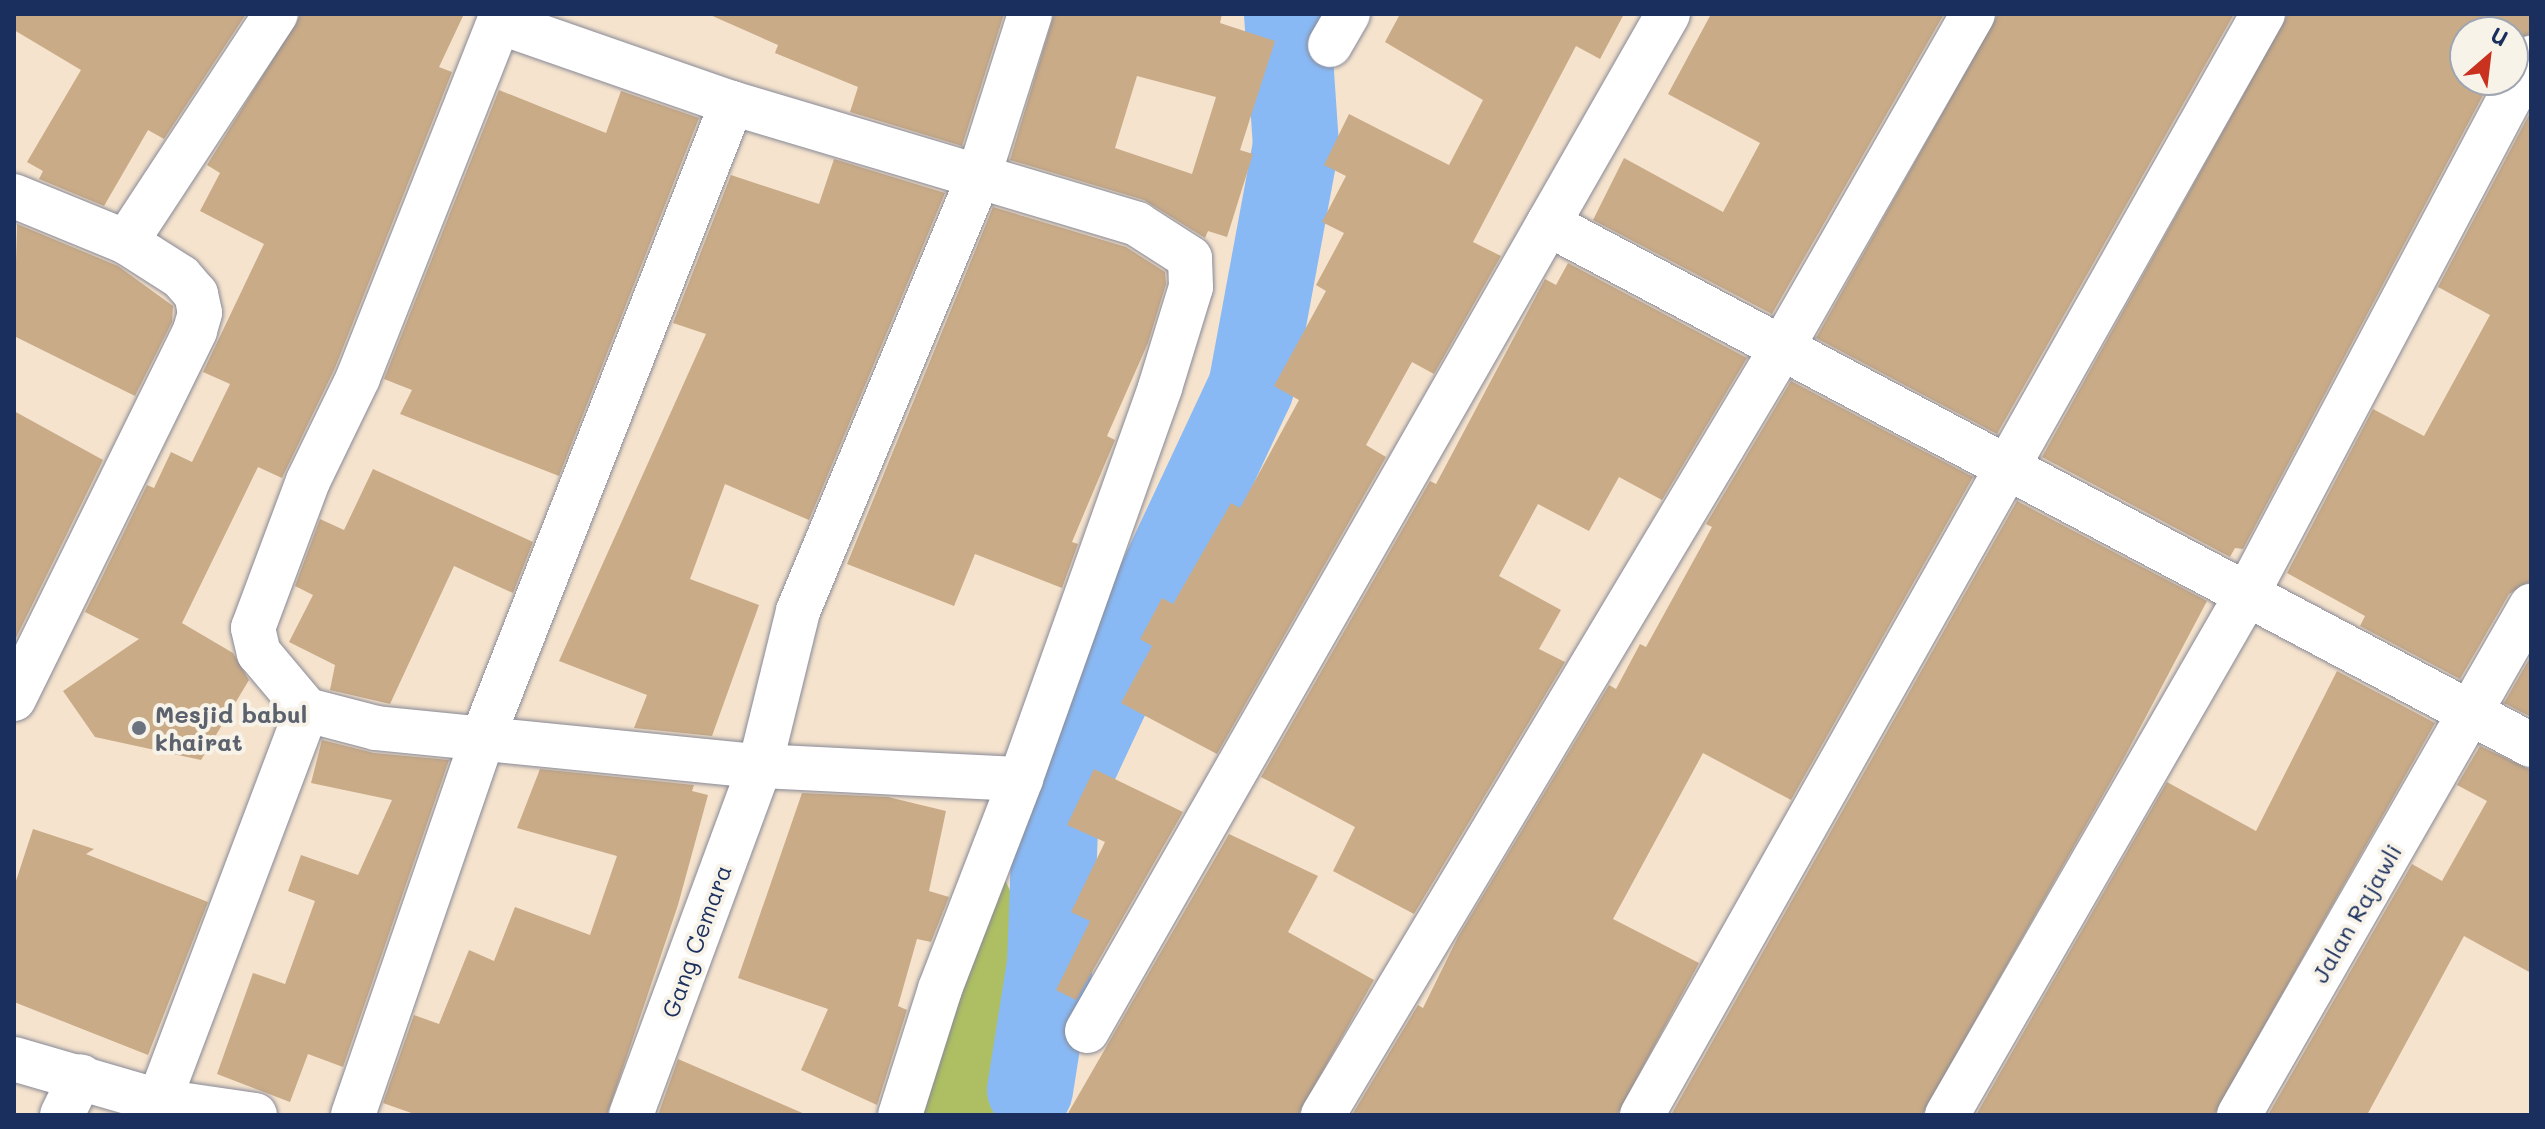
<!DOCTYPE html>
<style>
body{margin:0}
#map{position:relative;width:2545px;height:1129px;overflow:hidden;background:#f5e3cd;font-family:Mali,sans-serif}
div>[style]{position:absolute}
.green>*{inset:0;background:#adbf62}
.river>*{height:86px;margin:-43px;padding:0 43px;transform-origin:43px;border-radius:43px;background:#89b9f4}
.building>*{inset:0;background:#c9ab87}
.roads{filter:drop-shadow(0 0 2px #888996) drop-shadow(0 0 2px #888996)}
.street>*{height:44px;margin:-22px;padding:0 22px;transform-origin:22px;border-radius:22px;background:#fff}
.dots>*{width:22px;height:22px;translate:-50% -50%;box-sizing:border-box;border:4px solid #f7f3e8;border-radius:50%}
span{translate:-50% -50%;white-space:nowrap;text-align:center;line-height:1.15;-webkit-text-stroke:8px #f7f3e8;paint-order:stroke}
.worship-label{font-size:24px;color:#5b616d;font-weight:700}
.left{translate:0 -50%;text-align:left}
.street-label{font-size:24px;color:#1b2f5e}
.frame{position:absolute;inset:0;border:16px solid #1b2f5e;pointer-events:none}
.north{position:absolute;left:2449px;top:16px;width:80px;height:80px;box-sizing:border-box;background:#f7f3e8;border:2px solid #9fa5b1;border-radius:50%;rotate:28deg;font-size:22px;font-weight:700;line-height:32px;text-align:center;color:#1b2f5e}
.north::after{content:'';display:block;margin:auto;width:28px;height:36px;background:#c8321e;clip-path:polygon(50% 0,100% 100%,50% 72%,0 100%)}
</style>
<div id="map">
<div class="green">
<div style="clip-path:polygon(1000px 869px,1052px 982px,1042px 1115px,910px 1115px)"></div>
</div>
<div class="river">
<div style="left:1030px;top:1090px;width:128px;rotate:-81deg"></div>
<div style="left:1050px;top:964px;width:160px;rotate:-87.9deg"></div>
<div style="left:1056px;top:804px;width:459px;rotate:-64.9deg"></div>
<div style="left:1251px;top:388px;width:246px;rotate:-79.5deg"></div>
<div style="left:1296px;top:146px;width:132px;rotate:-93.9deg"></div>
</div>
<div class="building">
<div style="clip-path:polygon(14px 14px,246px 14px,164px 139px,148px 130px,104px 206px,39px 179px,43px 171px,27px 162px,81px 70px,14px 30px)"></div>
<div style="clip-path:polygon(301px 14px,464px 14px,439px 67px,452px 72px,335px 368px,282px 478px,258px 467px,182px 623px,233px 653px,249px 680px,201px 760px,95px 737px,63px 691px,139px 639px,85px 612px,147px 485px,154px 488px,171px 452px,192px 462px,230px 384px,203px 372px,264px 244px,200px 211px,220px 173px,207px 165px)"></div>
<div style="clip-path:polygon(708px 14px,1004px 14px,962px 146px,850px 112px,858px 87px,775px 53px,778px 45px)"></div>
<div style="clip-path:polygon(evenodd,1054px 14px,1222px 14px,1220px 23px,1275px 41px,1240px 150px,1253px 154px,1227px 237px,1208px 231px,1205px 238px,1144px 200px,1010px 160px,1054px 14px,1137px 76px,1216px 97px,1192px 174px,1115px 148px,1137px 76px)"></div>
<div style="clip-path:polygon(1400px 14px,1624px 14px,1600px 59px,1576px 46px,1473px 242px,1501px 256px,1434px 374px,1412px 362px,1366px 445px,1386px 457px,1217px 754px,1121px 703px,1152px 646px,1140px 639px,1162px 598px,1173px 604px,1231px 503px,1240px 508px,1299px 400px,1274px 386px,1326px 291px,1316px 285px,1344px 233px,1322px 222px,1346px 176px,1324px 165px,1349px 114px,1449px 165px,1483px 100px,1385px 42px)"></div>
<div style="clip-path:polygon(1711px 14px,1944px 14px,1772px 314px,1593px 220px,1624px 158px,1723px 212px,1760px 143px,1668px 94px)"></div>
<div style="clip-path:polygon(1998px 14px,2234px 14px,1997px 434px,1816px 338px)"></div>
<div style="clip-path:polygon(2288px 14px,2531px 14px,2531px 33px,2513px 42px,2513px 32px,2465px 32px,2465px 80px,2491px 80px,2243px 549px,2235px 548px,2230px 557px,2042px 457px)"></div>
<div style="clip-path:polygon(499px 90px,606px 133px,621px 91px,699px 118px,559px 476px,400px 414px,412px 390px,384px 379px)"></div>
<div style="clip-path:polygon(2531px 111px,2531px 581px,2509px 594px,2460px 679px,2360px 626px,2365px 616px,2287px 573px,2373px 409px,2424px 436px,2490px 315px,2438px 287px)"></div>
<div style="clip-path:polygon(834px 159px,945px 193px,809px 520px,725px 484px,690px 579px,759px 605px,712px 736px,634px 728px,647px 695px,559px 661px,706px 334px,673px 323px,731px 175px,819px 204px)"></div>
<div style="clip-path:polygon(993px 207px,1126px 247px,1165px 272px,1166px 284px,1148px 343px,1107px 436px,1115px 440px,1072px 542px,1078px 544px,1062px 588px,975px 554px,954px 606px,847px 564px)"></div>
<div style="clip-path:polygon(17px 224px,118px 266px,173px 306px,172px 322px,135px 396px,14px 336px)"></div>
<div style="clip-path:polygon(1568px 263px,1747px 358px,1662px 500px,1619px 477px,1589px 531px,1538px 504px,1499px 576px,1561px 610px,1539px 649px,1565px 662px,1414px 914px,1333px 871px,1355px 827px,1261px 777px,1430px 481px,1436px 484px,1545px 279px,1556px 285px)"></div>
<div style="clip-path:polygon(1791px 381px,1973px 477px,1791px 800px,1703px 753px,1613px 919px,1699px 963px,1617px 1115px,1352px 1115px,1418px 1005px,1423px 1008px,1458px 937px,1609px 685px,1616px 689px,1640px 644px,1646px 647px,1712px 527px,1706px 524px)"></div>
<div style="clip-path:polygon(14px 411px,103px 460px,14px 642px)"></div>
<div style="clip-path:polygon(373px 469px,533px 542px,513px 593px,454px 566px,390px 704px,330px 690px,335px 665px,289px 642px,313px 595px,295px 586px,320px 519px,344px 530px)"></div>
<div style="clip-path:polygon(2017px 501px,2207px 601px,2124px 758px,1922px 1115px,1671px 1115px)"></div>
<div style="clip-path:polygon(2531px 656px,2531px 717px,2504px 703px)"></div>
<div style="clip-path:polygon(2337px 671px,2435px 723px,2214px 1115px,1976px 1115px,2167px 782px,2256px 831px)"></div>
<div style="clip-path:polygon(322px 740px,374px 753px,449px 760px,343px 1067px,308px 1054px,290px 1102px,217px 1074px,253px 973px,285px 984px,315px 901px,288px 891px,301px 855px,358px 875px,392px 800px,311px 783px)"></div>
<div style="clip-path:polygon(2480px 746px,2531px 770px,2531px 973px,2464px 936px,2367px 1115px,2268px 1115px,2412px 864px,2442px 881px,2487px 801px,2457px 785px)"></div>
<div style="clip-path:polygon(540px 769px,694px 785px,692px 791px,708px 795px,678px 905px,607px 1115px,417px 1115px,383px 1103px,414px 1015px,439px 1024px,469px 950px,494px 961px,515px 907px,590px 935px,617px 856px,517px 828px)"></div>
<div style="clip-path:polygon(1094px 769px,1183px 812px,1076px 1000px,1056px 990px,1090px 921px,1071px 912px,1105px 842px,1067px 825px)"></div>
<div style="clip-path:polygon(802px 793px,888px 797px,946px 811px,929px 891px,949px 897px,931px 942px,917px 939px,898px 1006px,907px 1010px,877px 1105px,801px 1070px,828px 1009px,738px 978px)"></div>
<div style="clip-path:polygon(33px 829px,94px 849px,86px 854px,208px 902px,148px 1055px,14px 1002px,14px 887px)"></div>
<div style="clip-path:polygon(1229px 834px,1318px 876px,1288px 932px,1374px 980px,1298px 1115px,1067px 1115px)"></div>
<div style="clip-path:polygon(678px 1059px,807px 1115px,658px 1115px)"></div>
</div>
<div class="roads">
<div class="street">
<div style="left:502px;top:14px;width:391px;rotate:111.6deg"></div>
<div style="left:358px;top:378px;width:114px;rotate:115.9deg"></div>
<div style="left:308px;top:481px;width:157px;rotate:110.5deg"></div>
<div style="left:253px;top:628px;width:26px;rotate:77deg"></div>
<div style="left:259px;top:653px;width:75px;rotate:49.9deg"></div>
<div style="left:307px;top:710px;width:71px;rotate:14.6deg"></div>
<div style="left:376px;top:728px;width:386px;rotate:5.7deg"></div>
<div style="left:760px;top:766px;width:261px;rotate:2.9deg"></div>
<div style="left:1021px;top:779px;width:225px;rotate:111.1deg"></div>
<div style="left:940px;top:989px;width:132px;rotate:107.6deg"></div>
<div style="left:499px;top:22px;width:247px;rotate:19.2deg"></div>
<div style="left:732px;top:103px;width:423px;rotate:16.6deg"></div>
<div style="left:1137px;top:224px;width:63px;rotate:32.7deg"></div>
<div style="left:1190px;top:258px;width:29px;rotate:88deg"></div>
<div style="left:1191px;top:287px;width:106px;rotate:107.1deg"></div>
<div style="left:1160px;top:388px;width:415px;rotate:109.6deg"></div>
<div style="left:1330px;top:45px;width:36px;rotate:-60deg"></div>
<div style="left:14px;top:196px;width:121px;rotate:22.3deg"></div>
<div style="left:126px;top:242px;width:65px;rotate:32.5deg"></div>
<div style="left:181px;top:277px;width:23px;rotate:49deg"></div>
<div style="left:196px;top:294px;width:19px;rotate:78deg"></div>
<div style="left:200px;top:313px;width:19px;rotate:106deg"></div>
<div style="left:195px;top:331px;width:410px;rotate:116.2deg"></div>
<div style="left:1548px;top:224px;width:1113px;rotate:27.92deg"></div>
<div style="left:126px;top:242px;width:273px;rotate:-56.7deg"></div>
<div style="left:1087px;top:1031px;width:1171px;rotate:-60.26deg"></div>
<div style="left:14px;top:1059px;width:151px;rotate:16.2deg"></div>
<div style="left:159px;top:1101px;width:97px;rotate:8.3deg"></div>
<div style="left:159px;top:1101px;width:418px;rotate:-69.3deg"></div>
<div style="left:62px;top:1115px;width:43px;rotate:-64deg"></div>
<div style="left:353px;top:1115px;width:400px;rotate:-71deg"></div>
<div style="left:483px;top:737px;width:681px;rotate:-68.56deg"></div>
<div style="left:631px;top:1115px;width:372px;rotate:-69.7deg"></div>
<div style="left:760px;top:766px;width:160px;rotate:-76.2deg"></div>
<div style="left:798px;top:611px;width:469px;rotate:-67.4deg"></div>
<div style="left:978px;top:178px;width:172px;rotate:-72.4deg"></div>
<div style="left:1323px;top:1115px;width:890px;rotate:-59.11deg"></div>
<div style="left:1780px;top:351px;width:388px;rotate:-60.2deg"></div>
<div style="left:1642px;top:1115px;width:1264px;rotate:-60.58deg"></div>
<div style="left:1947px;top:1115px;width:599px;rotate:-60.05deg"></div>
<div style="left:2246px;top:596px;width:609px;rotate:-62.09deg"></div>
<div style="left:2239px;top:1115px;width:587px;rotate:-60.16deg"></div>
</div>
</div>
<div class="dots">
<div style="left:139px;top:728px;background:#6b7280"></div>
</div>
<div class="worship-label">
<span class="left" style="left:155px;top:728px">Mesjid babul<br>khairat</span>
</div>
<div class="street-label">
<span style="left:2356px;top:913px;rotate:-60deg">Jalan Rajawli</span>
<span style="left:696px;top:941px;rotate:-70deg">Gang Cemara</span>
</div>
<div class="frame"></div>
<div class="north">U</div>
</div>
